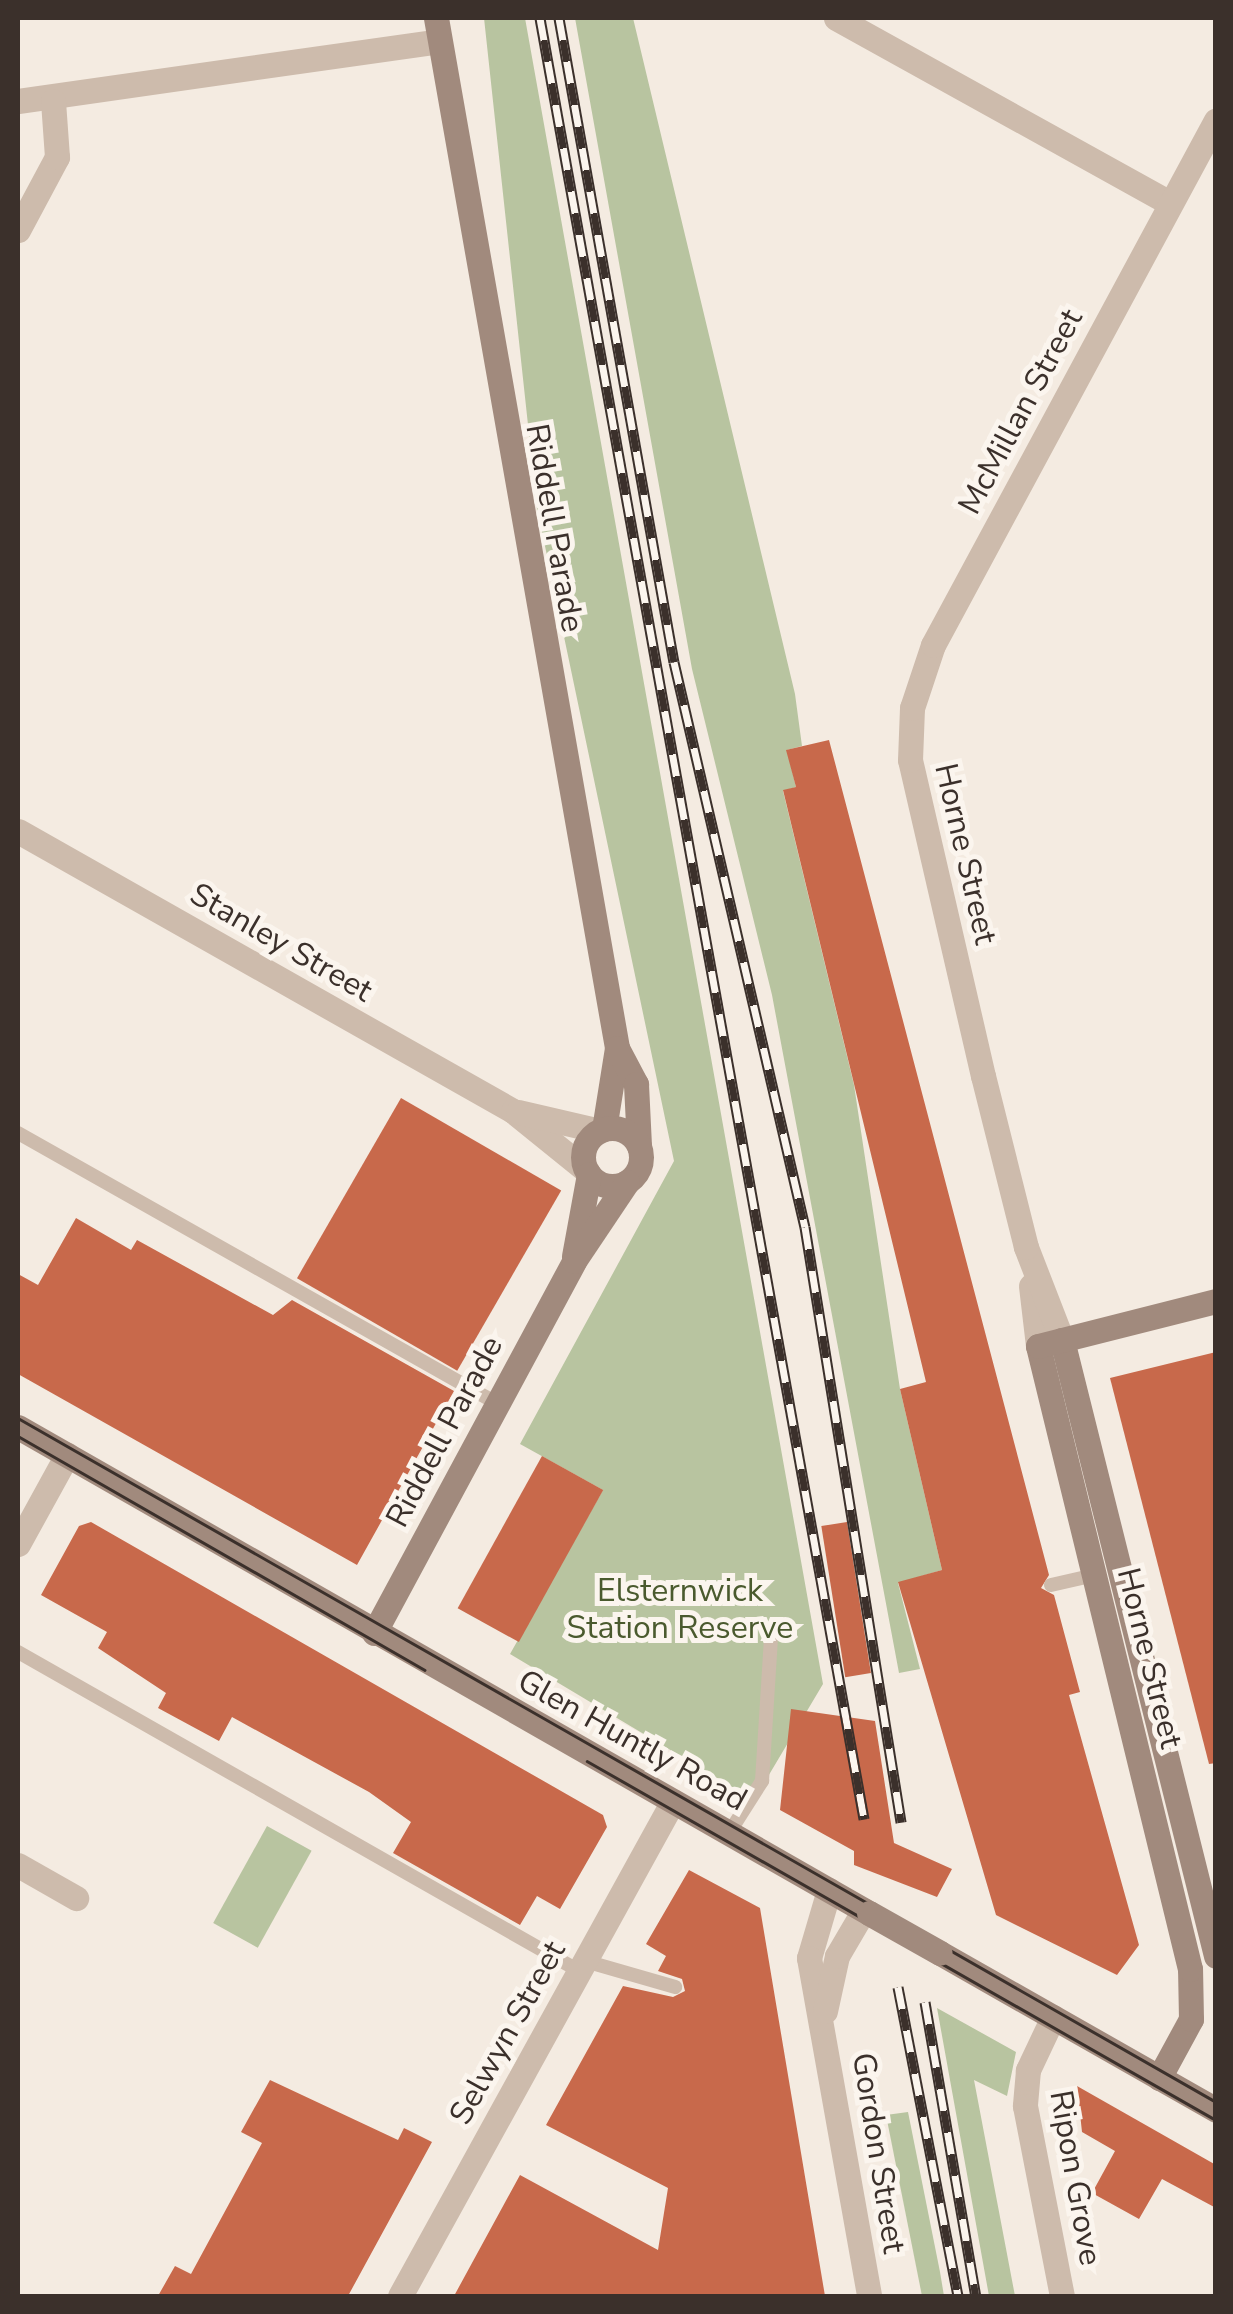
<!DOCTYPE html>
<style>
body{margin:0}
#map{position:relative;width:1233px;height:2314px;overflow:hidden;background:#f4ebe1;font-family:"Nunito Sans",sans-serif}
div>[style]{position:absolute}
.green>*{inset:0;background:#b8c4a0;transform-origin:0 0}
.building>*{inset:0;background:#c8694b;transform-origin:0 0}
.lane>*{height:14px;margin:-7px;padding:0 7px;transform-origin:7px;border-radius:7px;background:#cdbbac}
.street>*{height:25px;margin:-12.5px;padding:0 12.5px;transform-origin:12.5px;border-radius:12.5px;background:#cdbbac}
.secondary>*{height:25px;margin:-12.5px;padding:0 12.5px;transform-origin:12.5px;border-radius:12.5px;background:#a18a7d}
.secondary>.ring{margin:-12.5px;padding:0;box-sizing:content-box;background:none;border:25px solid #a18a7d;border-radius:50%}
.tram>*{height:2.5px;margin:-1.25px;padding:0 1.25px;transform-origin:1.25px;border-radius:1.25px;background:#3b302b}
.rail>*{height:11px;margin-top:-5.5px;transform-origin:0;background:repeating-linear-gradient(90deg,#fbf5ee 0 22px,#3b302b 0 44px);box-sizing:border-box;border-block:2px solid #3b302b}
.secondary-bridge>*{height:25px;margin:-12.5px;padding:0 12.5px;transform-origin:12.5px;border-radius:12.5px;background:#a18a7d}
span{translate:-50% -50%;white-space:nowrap;text-align:center;line-height:1.15;-webkit-text-stroke:10px #fbf5ee;paint-order:stroke}
.street-label{font-size:32px;color:#3b302b}
.park-label{font-size:32px;color:#4a5a2e}
.frame{position:absolute;inset:0;border:20px solid #3b302b;pointer-events:none}
</style>
<div id="map">
<div class="green">
<div style="clip-path:polygon(484px 18px,525px 18px,823px 1684px,754px 1800px,510px 1654px,603px 1490px,520px 1444px,674px 1161px,537px 508px)"></div>
<div style="clip-path:polygon(575px 18px,633px 18px,795px 694px,802px 746px,787px 750px,796px 787px,783px 791px,854px 1085px,900px 1389px,942px 1570px,898px 1583px,920px 1669px,899px 1673px,772px 995px,692px 669px)"></div>
<div style="left:267px;top:1826px;width:51px;height:111px;rotate:29deg"></div>
<div style="clip-path:polygon(937px 2008px,1016px 2052px,1007px 2096px,974px 2080px,1015px 2296px,989px 2296px)"></div>
<div style="clip-path:polygon(908px 2112px,940px 2272px,944px 2296px,922px 2296px,886px 2115px)"></div>
</div>
<div class="building">
<div style="clip-path:polygon(829px 740px,1049px 1575px,1041px 1588px,1054px 1595px,1080px 1692px,1069px 1695px,1139px 1945px,1117px 1975px,996px 1915px,898px 1582px,942px 1570px,900px 1389px,926px 1382px,783px 790px,796px 787px,786px 750px)"></div>
<div style="left:401px;top:1098px;width:185px;height:208px;rotate:30deg"></div>
<div style="clip-path:polygon(76px 1218px,131px 1250px,137px 1240px,273px 1315px,292px 1300px,454px 1391px,357px 1565px,18px 1374px,18px 1274px,38px 1285px)"></div>
<div style="clip-path:polygon(1216px 1352px,1216px 1763px,1209px 1764px,1110px 1378px)"></div>
<div style="left:542px;top:1456px;width:70px;height:174px;rotate:29deg"></div>
<div style="clip-path:polygon(91px 1522px,603px 1815px,607px 1827px,560px 1909px,537px 1896px,520px 1925px,393px 1853px,411px 1822px,369px 1792px,232px 1717px,219px 1741px,158px 1708px,166px 1693px,98px 1648px,107px 1632px,41px 1595px,79px 1526px)"></div>
<div style="left:847px;top:1522px;width:153px;height:26px;rotate:81deg"></div>
<div style="clip-path:polygon(791px 1709px,875px 1721px,894px 1843px,952px 1869px,937px 1897px,854px 1865px,854px 1851px,780px 1810px)"></div>
<div style="clip-path:polygon(689px 1870px,760px 1908px,825px 2296px,454px 2296px,520px 2175px,658px 2250px,668px 2188px,546px 2125px,623px 1986px,673px 1997px,685px 1991px,682px 1979px,658px 1971px,666px 1956px,646px 1944px)"></div>
<div style="clip-path:polygon(270px 2080px,398px 2140px,404px 2128px,432px 2142px,348px 2296px,158px 2296px,175px 2266px,191px 2274px,262px 2143px,241px 2132px)"></div>
<div style="clip-path:polygon(1077px 2086px,1216px 2165px,1216px 2208px,1162px 2179px,1139px 2219px,1092px 2193px,1115px 2151px,1082px 2132px)"></div>
</div>
<div class="lane">
<div style="left:18px;top:1133px;width:551px;rotate:29.45deg"></div>
<div style="left:1051px;top:1585px;width:45px;rotate:-12.8deg"></div>
<div style="left:18px;top:1652px;width:645px;rotate:29.62deg"></div>
<div style="left:729px;top:1833px;width:62px;rotate:-57.6deg"></div>
<div style="left:762px;top:1781px;width:144px;rotate:-86.4deg"></div>
<div style="left:585px;top:1961px;width:94px;rotate:16.1deg"></div>
</div>
<div class="street">
<div style="left:836px;top:18px;width:382px;rotate:29deg"></div>
<div style="left:18px;top:101px;width:424px;rotate:-8.1deg"></div>
<div style="left:18px;top:230px;width:83px;rotate:-61.9deg"></div>
<div style="left:57px;top:157px;width:56px;rotate:-94.1deg"></div>
<div style="left:18px;top:831px;width:569px;rotate:29.49deg"></div>
<div style="left:513px;top:1111px;width:95px;rotate:39deg"></div>
<div style="left:518px;top:1112px;width:84px;rotate:13deg"></div>
<div style="left:1031px;top:1286px;width:60px;rotate:83.3deg"></div>
<div style="left:1062px;top:1340px;width:100px;rotate:-111.2deg"></div>
<div style="left:1026px;top:1247px;width:176px;rotate:-104.1deg"></div>
<div style="left:983px;top:1076px;width:324px;rotate:-103deg"></div>
<div style="left:910px;top:760px;width:52px;rotate:-87.8deg"></div>
<div style="left:912px;top:708px;width:66px;rotate:-71.6deg"></div>
<div style="left:933px;top:645px;width:596px;rotate:-61.67deg"></div>
<div style="left:18px;top:1544px;width:102px;rotate:-61.2deg"></div>
<div style="left:18px;top:1865px;width:67px;rotate:29.6deg"></div>
<div style="left:829px;top:1890px;width:71px;rotate:106.4deg"></div>
<div style="left:809px;top:1958px;width:343px;rotate:79.9deg"></div>
<div style="left:825px;top:2011px;width:56px;rotate:-77.7deg"></div>
<div style="left:837px;top:1956px;width:53px;rotate:-59.6deg"></div>
<div style="left:1053px;top:2017px;width:59px;rotate:115.3deg"></div>
<div style="left:1028px;top:2070px;width:36px;rotate:95deg"></div>
<div style="left:1025px;top:2106px;width:194px;rotate:79deg"></div>
<div style="left:400px;top:2296px;width:565px;rotate:-61.12deg"></div>
</div>
<div class="secondary">
<div style="left:436px;top:18px;width:1046px;rotate:80.03deg"></div>
<div style="left:617px;top:1048px;width:82px;rotate:99.1deg"></div>
<div style="left:617px;top:1048px;width:41px;rotate:62.2deg"></div>
<div style="left:636px;top:1084px;width:62px;rotate:87.2deg"></div>
<div class="ring" style="left:583px;top:1128px;width:33px;height:33px"></div>
<div style="left:574px;top:1256px;width:83px;rotate:-79.6deg"></div>
<div style="left:1062px;top:1340px;width:635px;rotate:75.96deg"></div>
<div style="left:18px;top:1427px;width:980px;rotate:29.73deg"></div>
<div style="left:374px;top:1633px;width:422px;rotate:-61.7deg"></div>
<div style="left:574px;top:1261px;width:95px;rotate:-56.1deg"></div>
<div style="left:940px;top:1953px;width:318px;rotate:29.6deg"></div>
<div style="left:1159px;top:2078px;width:67px;rotate:-61.5deg"></div>
<div style="left:1191px;top:2019px;width:50px;rotate:-91.1deg"></div>
<div style="left:1190px;top:1969px;width:641px;rotate:-103.71deg"></div>
<div style="left:1038px;top:1346px;width:184px;rotate:-14.2deg"></div>
</div>
<div class="tram">
<div style="left:18px;top:1418px;width:1380px;rotate:29.72deg"></div>
<div style="left:18px;top:1436px;width:469px;rotate:29.9deg"></div>
<div style="left:587px;top:1761px;width:724px;rotate:29.72deg"></div>
</div>
<div class="rail">
<div style="left:540px;top:18px;width:1830px;rotate:79.8deg"></div>
<div style="left:559px;top:18px;width:654px;rotate:79.88deg"></div>
<div style="left:674px;top:662px;width:580px;rotate:76.95deg"></div>
<div style="left:805px;top:1227px;width:603px;rotate:80.83deg"></div>
<div style="left:898px;top:1987px;width:315px;rotate:79deg"></div>
<div style="left:925px;top:2002px;width:298px;rotate:80.2deg"></div>
</div>
<div class="secondary-bridge">
<div style="left:869px;top:1913px;width:81px;rotate:29.4deg"></div>
</div>
<div class="street-label">
<span style="left:1021px;top:412px;rotate:-62deg">McMillan Street</span>
<span style="left:554px;top:528px;rotate:80deg">Riddell Parade</span>
<span style="left:965px;top:854px;rotate:77deg">Horne Street</span>
<span style="left:281px;top:943px;rotate:30deg">Stanley Street</span>
<span style="left:445px;top:1432px;rotate:-62deg">Riddell Parade</span>
<span style="left:1149px;top:1658px;rotate:76deg">Horne Street</span>
<span style="left:632px;top:1741px;rotate:29deg">Glen Huntly Road</span>
<span style="left:508px;top:2033px;rotate:-61deg">Selwyn Street</span>
<span style="left:878px;top:2153px;rotate:81deg">Gordon Street</span>
<span style="left:1075px;top:2178px;rotate:80deg">Ripon Grove</span>
</div>
<div class="park-label">
<span style="left:680px;top:1610px">Elsternwick<br>Station Reserve</span>
</div>
<div class="frame"></div>
</div>
